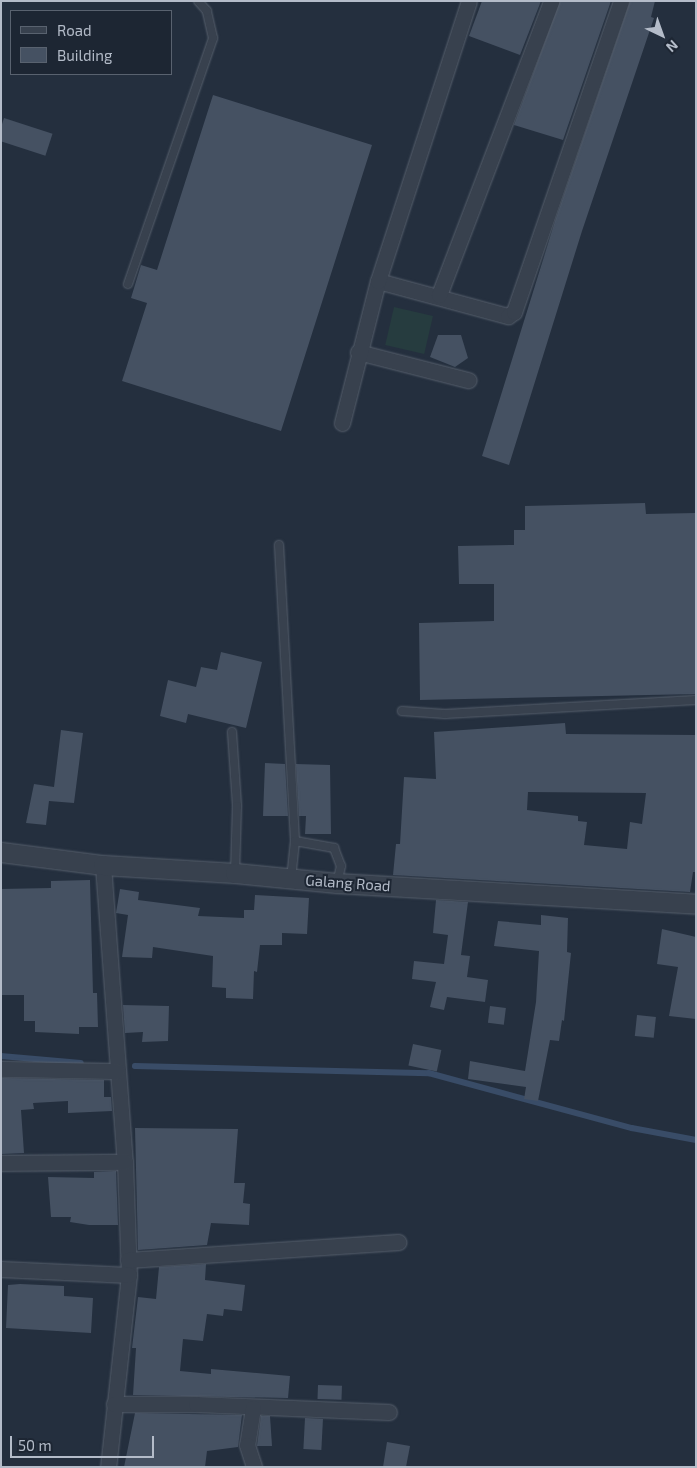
<!DOCTYPE html>
<style>
body{margin:0}
#map{position:relative;width:697px;height:1468px;overflow:hidden;background:#242f3e;font-family:"Exo 2",sans-serif}
div>[style]{position:absolute}
.green>*{inset:0;background:#263c3f;transform-origin:0 0}
.stream>*{height:5.5px;margin:-2.75px;padding:0 2.75px;transform-origin:2.75px;border-radius:2.75px;background:#394c67}
.building>*{inset:0;background:#455162;transform-origin:0 0}
.roads{filter:drop-shadow(0 0 1px #565f6c) drop-shadow(0 0 1px #565f6c)}
.service>*{height:8px;margin:-4px;padding:0 4px;transform-origin:4px;border-radius:4px;background:#38414e}
.minor>*{height:15px;margin:-7.5px;padding:0 7.5px;transform-origin:7.5px;border-radius:7.5px;background:#38414e}
.tertiary>*{height:19px;margin:-9.5px;padding:0 9.5px;transform-origin:9.5px;border-radius:9.5px;background:#38414e}
span{translate:-50% -50%;white-space:nowrap;text-align:center;line-height:1.15;-webkit-text-stroke:4px #1d2633;paint-order:stroke}
.street-label{font-size:15px;color:#b4bcc9}
.frame{position:absolute;inset:0;border:2px solid #b4bcc9;pointer-events:none}
.legend{position:absolute;left:10px;top:10px;width:162px;height:65px;box-sizing:border-box;background:#1d2633;border:1px solid #59626f;margin:0;padding:6px 9px;list-style:none;font-size:15px;color:#b4bcc9}
.legend li{display:flex;align-items:center;gap:10px;height:25px}
.legend b{width:25px;border:1px solid #59626f}
.north{position:absolute;left:637px;top:10px;width:50px;height:50px;-webkit-text-stroke:4px #1d2633;paint-order:stroke;rotate:138deg;font-size:14px;font-weight:700;line-height:20px;text-align:center;color:#b4bcc9}
.north::after{content:'';display:block;margin:auto;width:18px;height:22px;background:#b4bcc9;clip-path:polygon(50% 0,100% 100%,50% 72%,0 100%)}
.scale{position:absolute;left:10px;top:1436px;width:144px;height:22px;box-sizing:border-box;border:2px solid #b4bcc9;border-top:0;padding-left:6px;font-size:15px;line-height:18px;white-space:nowrap;color:#b4bcc9;-webkit-text-stroke:4px #1d2633;paint-order:stroke}
</style>
<div id="map">
<div class="green">
<div style="left:394px;top:307px;width:40px;height:39px;rotate:13deg"></div>
</div>
<div class="stream">
<div style="left:1px;top:1056px;width:80px;rotate:5deg"></div>
<div style="left:135px;top:1066px;width:294px;rotate:1.4deg"></div>
<div style="left:429px;top:1073px;width:210px;rotate:15.2deg"></div>
<div style="left:632px;top:1128px;width:65px;rotate:10.6deg"></div>
</div>
<div class="building">
<div style="clip-path:polygon(482px 1px,541px 1px,520px 55px,469px 36px)"></div>
<div style="clip-path:polygon(560px 1px,611px 1px,563px 140px,514px 125px)"></div>
<div style="clip-path:polygon(630px 1px,655px 1px,651px 17px,654px 18px,582px 231px,509px 465px,482px 456px,556px 218px)"></div>
<div style="clip-path:polygon(213px 95px,372px 145px,281px 431px,122px 381px,147px 303px,131px 298px,141px 265px,157px 270px)"></div>
<div style="left:4px;top:118px;width:51px;height:23px;rotate:18deg"></div>
<div style="clip-path:polygon(438px 335px,461px 335px,468px 358px,455px 367px,430px 357px)"></div>
<div style="clip-path:polygon(645px 503px,646px 514px,696px 513px,696px 694px,420px 700px,419px 623px,494px 621px,494px 584px,459px 584px,458px 546px,514px 545px,514px 530px,525px 530px,525px 506px)"></div>
<div style="clip-path:polygon(221px 652px,262px 662px,246px 728px,188px 714px,186px 723px,160px 716px,168px 680px,196px 687px,201px 667px,217px 670px)"></div>
<div style="clip-path:polygon(evenodd,565px 723px,566px 734px,696px 735px,696px 872px,693px 872px,690px 892px,393px 875px,396px 844px,400px 844px,404px 777px,436px 779px,434px 732px,565px 723px,528px 792px,646px 793px,642px 824px,630px 822px,627px 849px,584px 845px,587px 822px,578px 821px,578px 816px,527px 810px,528px 792px)"></div>
<div style="clip-path:polygon(61px 730px,83px 733px,74px 803px,49px 801px,46px 825px,26px 823px,34px 784px,54px 787px)"></div>
<div style="clip-path:polygon(265px 763px,285px 764px,288px 816px,263px 816px)"></div>
<div style="clip-path:polygon(296px 764px,330px 765px,331px 834px,305px 834px,306px 816px,299px 816px)"></div>
<div style="clip-path:polygon(90px 880px,93px 993px,97px 993px,98px 1027px,79px 1027px,79px 1034px,35px 1032px,35px 1021px,24px 1021px,24px 995px,1px 995px,1px 889px,51px 888px,51px 881px)"></div>
<div style="clip-path:polygon(120px 889px,139px 892px,138px 900px,200px 908px,198px 916px,244px 918px,244px 910px,254px 910px,255px 895px,309px 898px,307px 934px,282px 933px,282px 945px,260px 945px,257px 972px,254px 971px,253px 999px,226px 998px,226px 988px,212px 987px,213px 956px,153px 947px,152px 958px,122px 957px,128px 915px,116px 913px)"></div>
<div style="clip-path:polygon(436px 900px,468px 902px,461px 955px,470px 956px,467px 977px,488px 980px,485px 1002px,447px 997px,444px 1010px,430px 1007px,436px 982px,412px 979px,414px 961px,444px 964px,448px 935px,433px 933px)"></div>
<div style="clip-path:polygon(541px 915px,568px 918px,567px 952px,571px 953px,564px 1021px,562px 1020px,559px 1041px,550px 1040px,538px 1101px,524px 1099px,526px 1087px,468px 1079px,470px 1061px,525px 1071px,536px 1002px,539px 951px,494px 946px,498px 921px,541px 925px)"></div>
<div style="clip-path:polygon(662px 929px,696px 937px,696px 1019px,669px 1016px,678px 967px,657px 964px)"></div>
<div style="clip-path:polygon(123px 1005px,169px 1006px,168px 1041px,142px 1042px,143px 1032px,125px 1033px)"></div>
<div style="left:490px;top:1006px;width:16px;height:17px;rotate:7deg"></div>
<div style="left:637px;top:1015px;width:19px;height:21px;rotate:6deg"></div>
<div style="left:413px;top:1044px;width:29px;height:22px;rotate:12deg"></div>
<div style="clip-path:polygon(2px 1078px,104px 1080px,104px 1097px,111px 1097px,112px 1111px,68px 1113px,68px 1101px,33px 1103px,34px 1109px,21px 1110px,24px 1153px,1px 1154px)"></div>
<div style="clip-path:polygon(135px 1128px,238px 1129px,234px 1183px,245px 1183px,243px 1203px,250px 1204px,249px 1225px,211px 1223px,207px 1245px,138px 1250px)"></div>
<div style="clip-path:polygon(116px 1171px,118px 1225px,89px 1225px,70px 1222px,71px 1217px,51px 1217px,48px 1177px,94px 1178px,94px 1172px)"></div>
<div style="clip-path:polygon(206px 1264px,205px 1280px,245px 1285px,242px 1311px,224px 1309px,223px 1316px,207px 1314px,203px 1341px,183px 1339px,180px 1371px,211px 1374px,211px 1369px,290px 1376px,288px 1398px,133px 1395px,136px 1348px,132px 1348px,138px 1297px,156px 1299px,159px 1267px)"></div>
<div style="clip-path:polygon(20px 1284px,64px 1286px,64px 1296px,93px 1298px,91px 1333px,6px 1328px,8px 1285px)"></div>
<div style="left:318px;top:1385px;width:24px;height:14px;rotate:2deg"></div>
<div style="clip-path:polygon(135px 1413px,242px 1415px,238px 1447px,207px 1451px,205px 1467px,124px 1467px)"></div>
<div style="clip-path:polygon(261px 1416px,270px 1416px,272px 1446px,257px 1446px)"></div>
<div style="left:305px;top:1418px;width:18px;height:31px;rotate:3deg"></div>
<div style="clip-path:polygon(387px 1442px,410px 1446px,406px 1467px,383px 1467px)"></div>
</div>
<div class="roads">
<div class="service">
<div style="left:128px;top:284px;width:260px;rotate:-70.9deg"></div>
<div style="left:213px;top:38px;width:28px;rotate:-103deg"></div>
<div style="left:207px;top:11px;width:13px;rotate:-132deg"></div>
<div style="left:279px;top:545px;width:296px;rotate:86.9deg"></div>
<div style="left:295px;top:841px;width:37px;rotate:96deg"></div>
<div style="left:402px;top:711px;width:43px;rotate:4deg"></div>
<div style="left:445px;top:714px;width:251px;rotate:-3.2deg"></div>
<div style="left:232px;top:732px;width:74px;rotate:86.1deg"></div>
<div style="left:237px;top:806px;width:66px;rotate:91.7deg"></div>
<div style="left:295px;top:841px;width:40px;rotate:10deg"></div>
<div style="left:334px;top:848px;width:19px;rotate:69deg"></div>
<div style="left:341px;top:866px;width:17px;rotate:103deg"></div>
</div>
<div class="minor">
<div style="left:378px;top:281px;width:135px;rotate:15.1deg"></div>
<div style="left:508px;top:316px;width:7px;rotate:-34deg"></div>
<div style="left:514px;top:312px;width:329px;rotate:-71deg"></div>
<div style="left:439px;top:295px;width:315px;rotate:-69.1deg"></div>
<div style="left:358px;top:352px;width:114px;rotate:14.3deg"></div>
<div style="left:342px;top:423px;width:146px;rotate:-75.8deg"></div>
<div style="left:378px;top:281px;width:294px;rotate:-72deg"></div>
<div style="left:103px;top:865px;width:298px;rotate:85.8deg"></div>
<div style="left:125px;top:1162px;width:113px;rotate:88deg"></div>
<div style="left:129px;top:1275px;width:193px;rotate:96.2deg"></div>
<div style="left:1px;top:1069px;width:116px;rotate:1deg"></div>
<div style="left:1px;top:1163px;width:124px;rotate:-0.5deg"></div>
<div style="left:128px;top:1260px;width:271px;rotate:-3.8deg"></div>
<div style="left:1px;top:1269px;width:128px;rotate:2.7deg"></div>
<div style="left:114px;top:1404px;width:82px"></div>
<div style="left:196px;top:1404px;width:193px;rotate:2.4deg"></div>
<div style="left:253px;top:1408px;width:37px;rotate:99deg"></div>
<div style="left:247px;top:1445px;width:23px;rotate:72deg"></div>
</div>
<div class="tertiary">
<div style="left:1px;top:852px;width:103px;rotate:7.3deg"></div>
<div style="left:103px;top:865px;width:132px;rotate:3.5deg"></div>
<div style="left:235px;top:873px;width:102px;rotate:5.6deg"></div>
<div style="left:337px;top:883px;width:360px;rotate:3.3deg"></div>
</div>
</div>
<div class="street-label">
<span style="left:348px;top:883px;rotate:4deg">Galang Road</span>
</div>
<div class="frame"></div>
<ul class="legend">
<li><b style="height:6px;background:#38414e"></b>Road</li>
<li><b style="height:14px;background:#455162"></b>Building</li>
</ul>
<div class="north">N</div>
<div class="scale">50 m</div>
</div>
